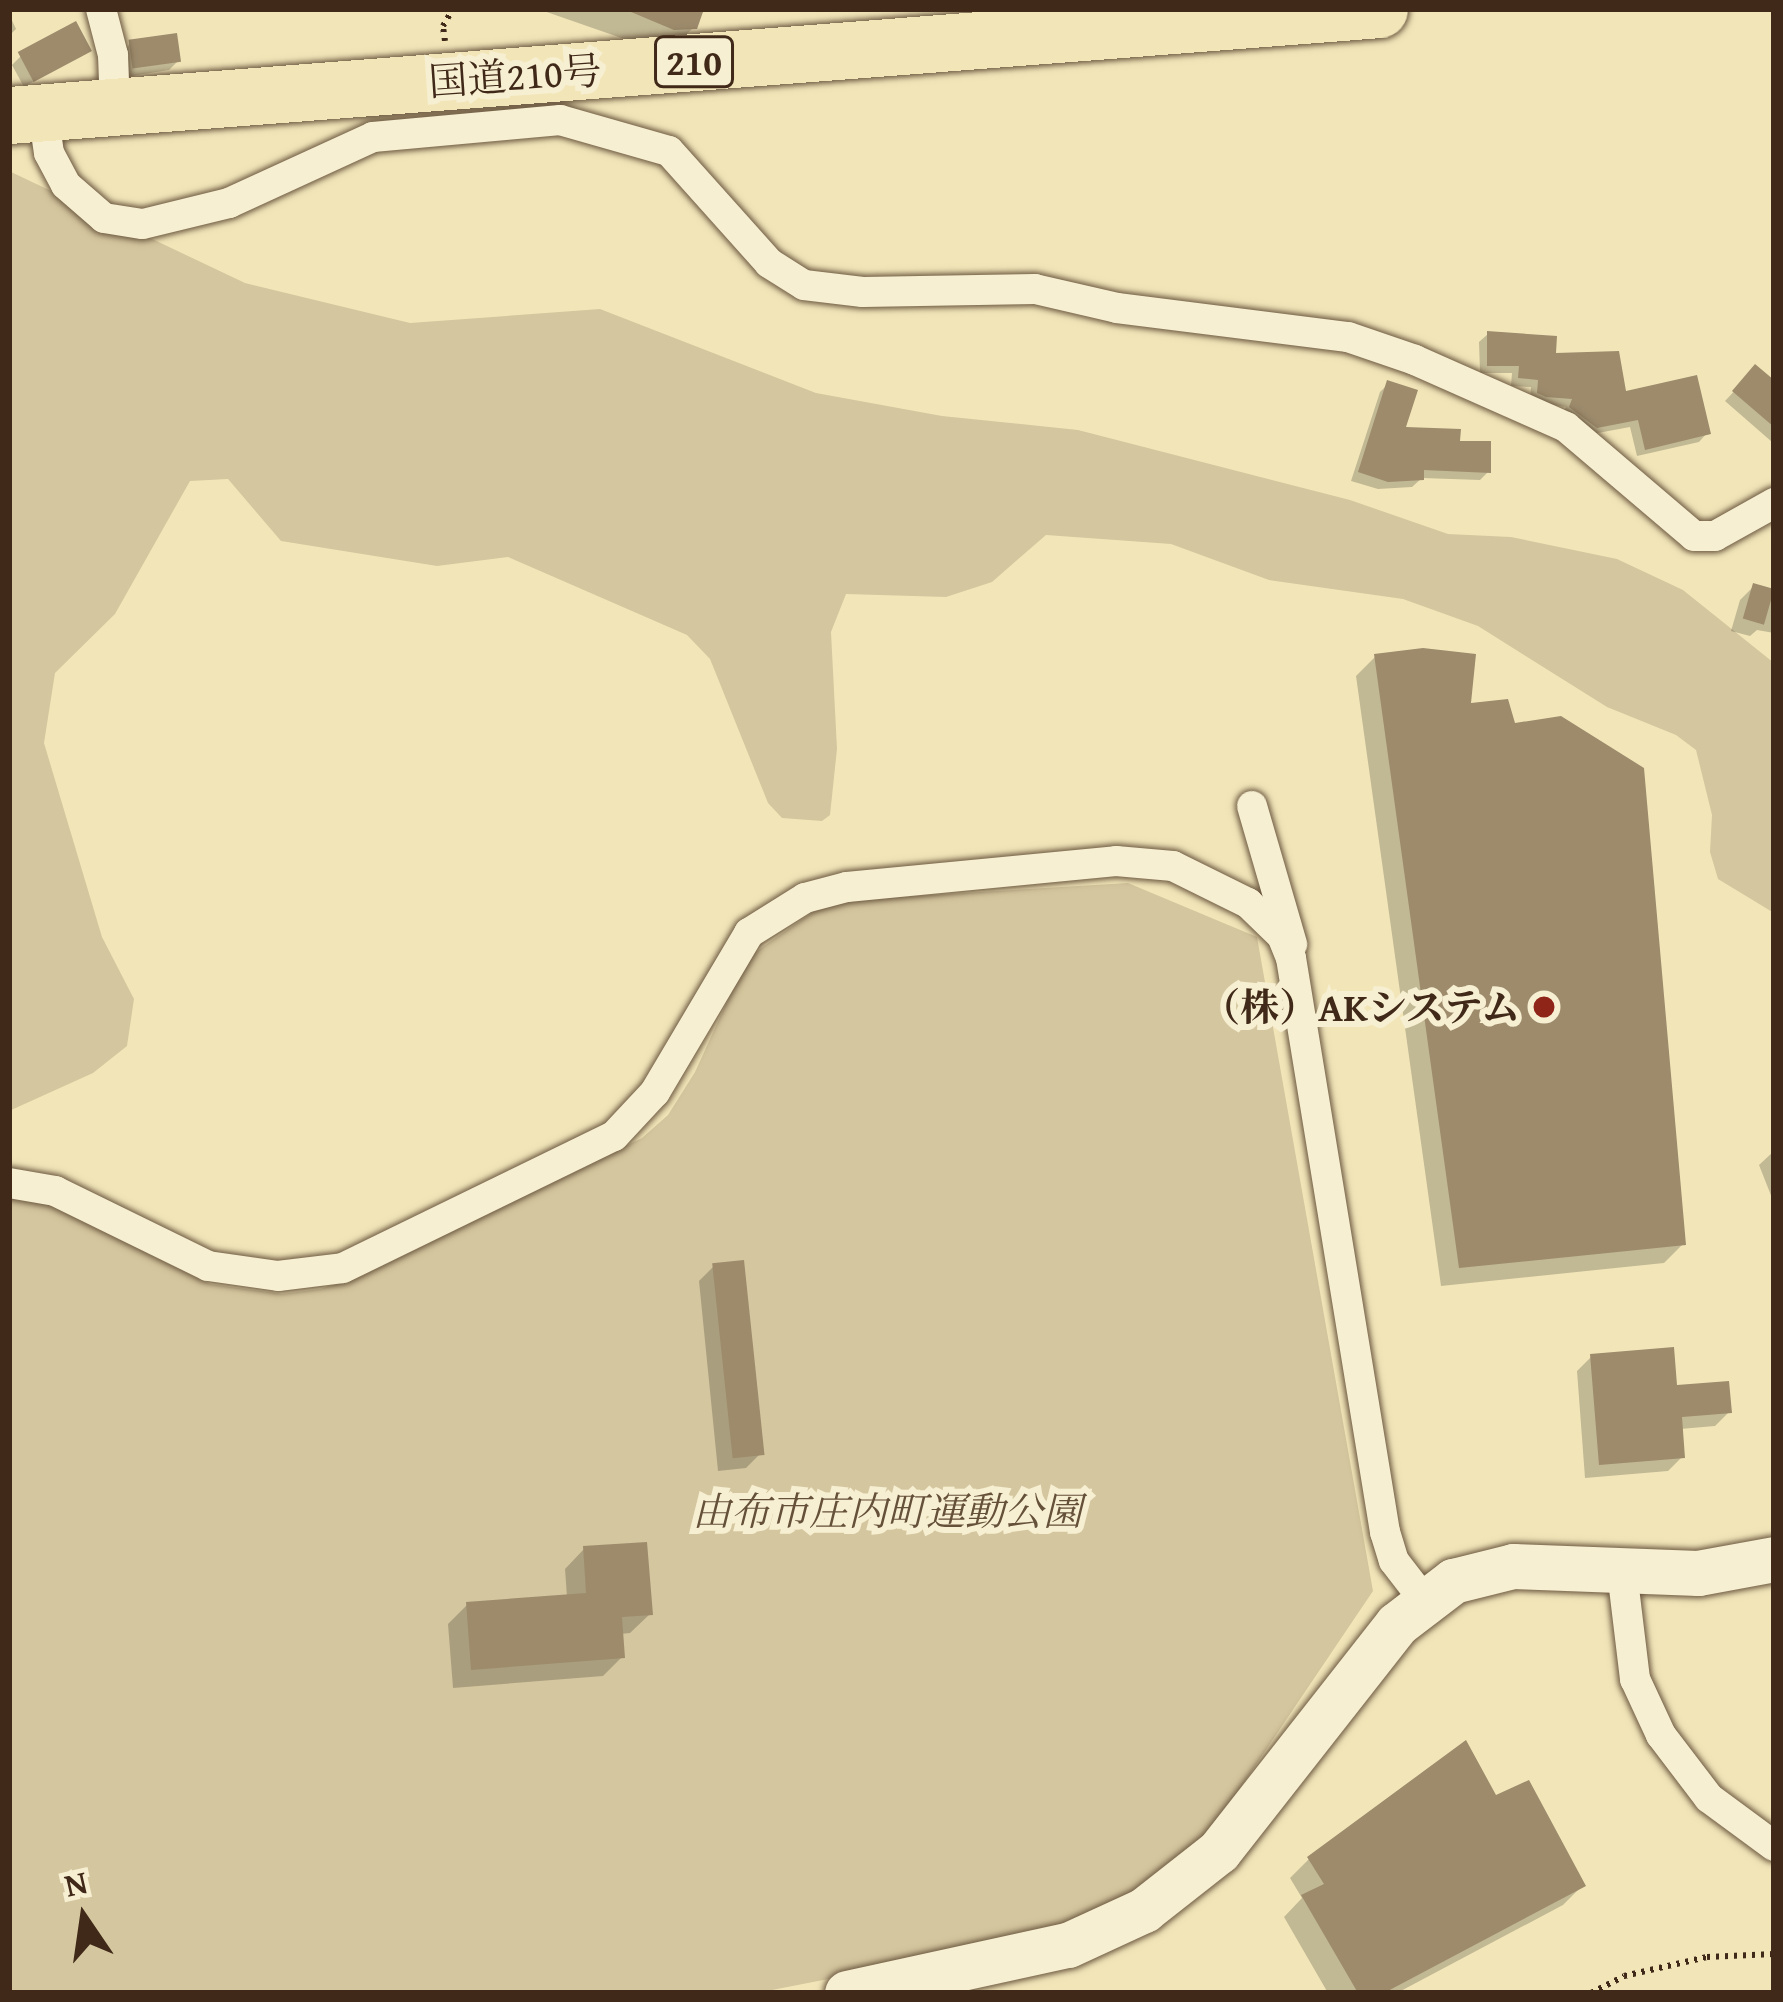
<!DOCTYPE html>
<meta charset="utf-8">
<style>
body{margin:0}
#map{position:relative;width:1783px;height:2002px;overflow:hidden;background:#f2e6b9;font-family:"Gentium Book Plus","Noto Serif JP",serif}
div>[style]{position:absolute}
.green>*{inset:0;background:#d4c69e}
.shadow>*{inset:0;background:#0003}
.building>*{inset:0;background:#9d8b6c;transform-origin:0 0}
.path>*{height:6px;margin-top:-3px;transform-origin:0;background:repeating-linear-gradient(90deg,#402918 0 3px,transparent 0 9px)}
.roads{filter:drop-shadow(0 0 3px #6c5840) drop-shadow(0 0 3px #6c5840)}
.street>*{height:30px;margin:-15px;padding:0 15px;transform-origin:15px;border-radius:15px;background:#f7efd2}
.secondary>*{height:45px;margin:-22.5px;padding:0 22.5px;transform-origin:22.5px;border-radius:22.5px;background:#f7efd2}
.highway>*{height:57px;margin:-28.5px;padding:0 28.5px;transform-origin:28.5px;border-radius:28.5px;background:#f2e6b9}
.dots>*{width:33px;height:33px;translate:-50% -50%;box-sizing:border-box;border:6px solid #f7efd2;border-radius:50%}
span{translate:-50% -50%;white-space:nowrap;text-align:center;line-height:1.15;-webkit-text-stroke:12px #f7efd2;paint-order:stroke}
.shield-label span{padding:3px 9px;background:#f7efd2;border:3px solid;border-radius:9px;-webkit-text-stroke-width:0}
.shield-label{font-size:36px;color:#402918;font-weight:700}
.street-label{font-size:39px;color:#402918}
.poi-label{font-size:39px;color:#402918;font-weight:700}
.right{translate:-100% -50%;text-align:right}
.park-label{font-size:39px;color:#65503a;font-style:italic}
.frame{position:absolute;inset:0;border:12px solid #402918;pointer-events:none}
.north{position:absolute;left:24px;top:1858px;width:120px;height:120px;-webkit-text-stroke:9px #f7efd2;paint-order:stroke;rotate:347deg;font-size:33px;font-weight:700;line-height:48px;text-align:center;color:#402918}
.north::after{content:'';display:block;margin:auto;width:42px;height:54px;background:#402918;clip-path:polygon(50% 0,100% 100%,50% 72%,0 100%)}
</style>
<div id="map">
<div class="green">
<div style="clip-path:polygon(9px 171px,245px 283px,410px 323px,600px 309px,816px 393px,942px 416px,1078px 430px,1350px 500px,1448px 534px,1511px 537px,1617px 559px,1683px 590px,1774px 663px,1774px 913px,1718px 879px,1710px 852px,1712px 815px,1696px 750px,1676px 735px,1607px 707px,1478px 626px,1403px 599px,1269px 580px,1171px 544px,1046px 535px,992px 582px,946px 597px,846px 594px,831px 632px,837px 749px,830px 815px,822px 821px,782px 818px,768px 803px,710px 659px,687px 635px,508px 557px,437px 566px,281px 541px,228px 479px,190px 481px,115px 614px,55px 673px,44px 743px,102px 937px,134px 999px,127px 1046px,93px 1073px,9px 1111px)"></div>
<div style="clip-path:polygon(1128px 883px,1257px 937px,1373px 1591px,1222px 1815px,1186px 1858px,1147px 1890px,1053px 1935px,757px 1993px,9px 1993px,9px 1197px,47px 1204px,210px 1284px,282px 1294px,320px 1289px,362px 1276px,642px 1138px,668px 1115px,695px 1072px,747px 958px,816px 910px,850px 900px)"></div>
</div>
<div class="shadow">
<div style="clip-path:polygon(538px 9px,701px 9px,694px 27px,674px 47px,653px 49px)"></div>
<div style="clip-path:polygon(9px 14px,16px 29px,9px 36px)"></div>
<div style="clip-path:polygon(131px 43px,178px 61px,169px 70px,125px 77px,122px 52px)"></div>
<div style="clip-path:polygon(88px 50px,24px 87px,12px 65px,21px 56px)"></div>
<div style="clip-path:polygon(1488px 334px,1552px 356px,1707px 433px,1699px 442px,1637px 456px,1630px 427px,1587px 435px,1562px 416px,1566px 407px,1530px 401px,1531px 387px,1511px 386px,1512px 373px,1480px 373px,1479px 342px)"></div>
<div style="clip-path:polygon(1756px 368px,1774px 384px,1772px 442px,1725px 401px)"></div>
<div style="clip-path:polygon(1388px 384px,1402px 429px,1457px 444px,1488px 472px,1480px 480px,1422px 478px,1412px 487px,1378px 489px,1351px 481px,1380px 392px)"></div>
<div style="clip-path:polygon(1753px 587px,1774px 593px,1774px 633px,1757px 630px,1750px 636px,1731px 631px,1740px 600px)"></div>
<div style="clip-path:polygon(1375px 657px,1468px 706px,1683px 1244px,1664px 1263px,1441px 1286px,1356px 676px)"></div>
<div style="clip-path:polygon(1774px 1151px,1774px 1203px,1759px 1165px)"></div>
<div style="clip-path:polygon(713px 1267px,760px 1454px,746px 1468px,718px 1471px,699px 1281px)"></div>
<div style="clip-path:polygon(1591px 1357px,1674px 1388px,1729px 1412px,1715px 1426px,1680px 1429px,1682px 1457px,1668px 1471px,1585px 1478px,1577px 1371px)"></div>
<div style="clip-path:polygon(584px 1549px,650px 1614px,630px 1633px,620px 1634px,622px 1657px,603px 1676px,453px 1688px,448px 1624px,467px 1605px,567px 1597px,565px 1569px)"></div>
<div style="clip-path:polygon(1495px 1798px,1582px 1886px,1563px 1905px,1397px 1993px,1328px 1993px,1284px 1917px,1302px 1898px,1290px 1878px,1309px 1859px)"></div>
</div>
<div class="building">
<div style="clip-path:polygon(624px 9px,704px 9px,697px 29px,674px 30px)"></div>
<div style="left:76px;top:21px;width:34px;height:66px;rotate:62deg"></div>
<div style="left:177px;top:33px;width:29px;height:49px;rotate:82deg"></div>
<div style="clip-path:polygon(1487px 331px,1557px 336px,1556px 353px,1619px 351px,1626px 391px,1697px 375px,1711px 434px,1645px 450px,1638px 420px,1597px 428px,1569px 407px,1572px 399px,1546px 397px,1537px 393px,1538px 380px,1518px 378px,1519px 366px,1487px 366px)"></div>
<div style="clip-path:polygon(1755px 364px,1774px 380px,1774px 427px,1732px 391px)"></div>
<div style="clip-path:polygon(1387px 380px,1418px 390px,1406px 427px,1461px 429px,1460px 441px,1491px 441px,1491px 473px,1424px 470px,1424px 480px,1388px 482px,1358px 472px)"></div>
<div style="left:1753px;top:583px;width:22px;height:37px;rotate:16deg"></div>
<div style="clip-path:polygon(1423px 648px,1476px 654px,1471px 703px,1508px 699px,1515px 723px,1561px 716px,1644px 768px,1686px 1245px,1459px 1268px,1374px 654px)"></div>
<div style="left:744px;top:1260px;width:196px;height:32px;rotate:84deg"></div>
<div style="clip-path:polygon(1674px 1347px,1677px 1385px,1729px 1381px,1732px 1413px,1682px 1417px,1685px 1458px,1599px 1465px,1590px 1354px)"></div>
<div style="clip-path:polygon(647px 1542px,653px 1615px,622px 1617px,625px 1658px,471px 1670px,466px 1602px,586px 1593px,583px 1546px)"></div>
<div style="clip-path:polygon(1466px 1740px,1496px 1795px,1529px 1780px,1586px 1886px,1384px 1993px,1358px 1993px,1301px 1895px,1324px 1884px,1307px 1857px)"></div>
</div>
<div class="path">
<div style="left:445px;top:41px;width:15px;rotate:-98deg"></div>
<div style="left:443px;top:26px;width:20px;rotate:-60deg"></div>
<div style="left:1591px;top:1993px;width:37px;rotate:-27deg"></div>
<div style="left:1624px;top:1976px;width:85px;rotate:-12.9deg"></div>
<div style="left:1707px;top:1957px;width:67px;rotate:-2.6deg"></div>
</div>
<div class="roads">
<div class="street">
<div style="left:101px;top:9px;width:48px;rotate:75.4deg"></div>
<div style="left:113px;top:55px;width:51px;rotate:87.8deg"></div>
<div style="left:43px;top:112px;width:41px;rotate:81.7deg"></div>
<div style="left:49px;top:153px;width:36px;rotate:62deg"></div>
<div style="left:66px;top:185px;width:50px;rotate:41deg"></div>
<div style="left:104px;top:218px;width:39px;rotate:9deg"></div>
<div style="left:143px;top:224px;width:89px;rotate:-13.7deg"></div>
<div style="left:229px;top:203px;width:158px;rotate:-24.6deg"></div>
<div style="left:373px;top:137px;width:188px;rotate:-5.2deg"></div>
<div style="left:560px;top:120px;width:113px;rotate:15.9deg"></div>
<div style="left:669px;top:151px;width:150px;rotate:48.2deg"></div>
<div style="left:769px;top:263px;width:41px;rotate:32.2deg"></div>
<div style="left:804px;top:285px;width:59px;rotate:6.8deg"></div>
<div style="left:863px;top:292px;width:172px;rotate:-1deg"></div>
<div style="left:1035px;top:289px;width:84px;rotate:13deg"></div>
<div style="left:1117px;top:308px;width:233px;rotate:7.2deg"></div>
<div style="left:1348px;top:337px;width:71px;rotate:18.9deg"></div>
<div style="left:1415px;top:360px;width:165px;rotate:23.9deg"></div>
<div style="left:1566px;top:427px;width:168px;rotate:40.4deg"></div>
<div style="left:1694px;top:536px;width:21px"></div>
<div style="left:1715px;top:536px;width:68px;rotate:-29.2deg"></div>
<div style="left:1252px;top:806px;width:144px;rotate:73.8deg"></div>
<div style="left:9px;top:1183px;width:47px;rotate:9.9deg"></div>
<div style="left:55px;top:1191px;width:170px;rotate:26.1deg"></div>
<div style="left:208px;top:1266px;width:71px;rotate:8.1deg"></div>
<div style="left:278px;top:1276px;width:65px;rotate:-7deg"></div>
<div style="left:343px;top:1268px;width:301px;rotate:-26deg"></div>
<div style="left:614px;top:1136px;width:60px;rotate:-47deg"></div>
<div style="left:655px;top:1092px;width:185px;rotate:-59.4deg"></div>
<div style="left:749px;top:933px;width:66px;rotate:-32deg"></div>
<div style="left:805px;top:898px;width:43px;rotate:-14.7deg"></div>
<div style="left:847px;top:887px;width:270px;rotate:-5.5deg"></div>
<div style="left:1116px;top:861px;width:57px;rotate:5deg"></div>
<div style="left:1173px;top:866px;width:84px;rotate:26.3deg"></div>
<div style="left:1248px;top:903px;width:47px;rotate:44.1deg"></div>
<div style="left:1282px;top:936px;width:24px;rotate:68deg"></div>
<div style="left:1291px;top:958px;width:582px;rotate:80.7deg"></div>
<div style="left:1385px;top:1532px;width:30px;rotate:73deg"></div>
<div style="left:1394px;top:1561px;width:49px;rotate:52.4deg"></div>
<div style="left:1624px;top:1588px;width:92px;rotate:83.1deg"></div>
<div style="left:1635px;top:1679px;width:62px;rotate:65.1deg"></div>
<div style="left:1661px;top:1735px;width:79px;rotate:52.7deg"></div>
<div style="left:1709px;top:1798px;width:81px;rotate:36.4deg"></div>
</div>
<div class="secondary">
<div style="left:847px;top:1993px;width:226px;rotate:-12.3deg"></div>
<div style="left:1068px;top:1945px;width:84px;rotate:-24.7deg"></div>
<div style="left:1144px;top:1910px;width:95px;rotate:-38.2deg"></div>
<div style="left:1219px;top:1851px;width:288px;rotate:-51.9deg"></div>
<div style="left:1397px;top:1624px;width:71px;rotate:-37.5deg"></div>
<div style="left:1453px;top:1581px;width:62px;rotate:-14deg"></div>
<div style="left:1513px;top:1566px;width:185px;rotate:2.2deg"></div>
<div style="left:1698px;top:1573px;width:77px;rotate:-10.4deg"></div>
</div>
<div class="highway">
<div style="left:9px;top:115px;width:1374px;rotate:-4.42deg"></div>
</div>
</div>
<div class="dots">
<div style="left:1544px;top:1007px;background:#8f2418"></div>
</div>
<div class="shield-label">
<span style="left:694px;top:62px">210</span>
</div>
<div class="street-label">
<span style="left:515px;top:76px;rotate:-4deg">国道210号</span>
</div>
<div class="poi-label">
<span class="right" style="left:1520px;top:1007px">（株）AKシステム</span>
</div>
<div class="park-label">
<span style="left:887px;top:1511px">由布市庄内町運動公園</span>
</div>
<div class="frame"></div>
<div class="north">N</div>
</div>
